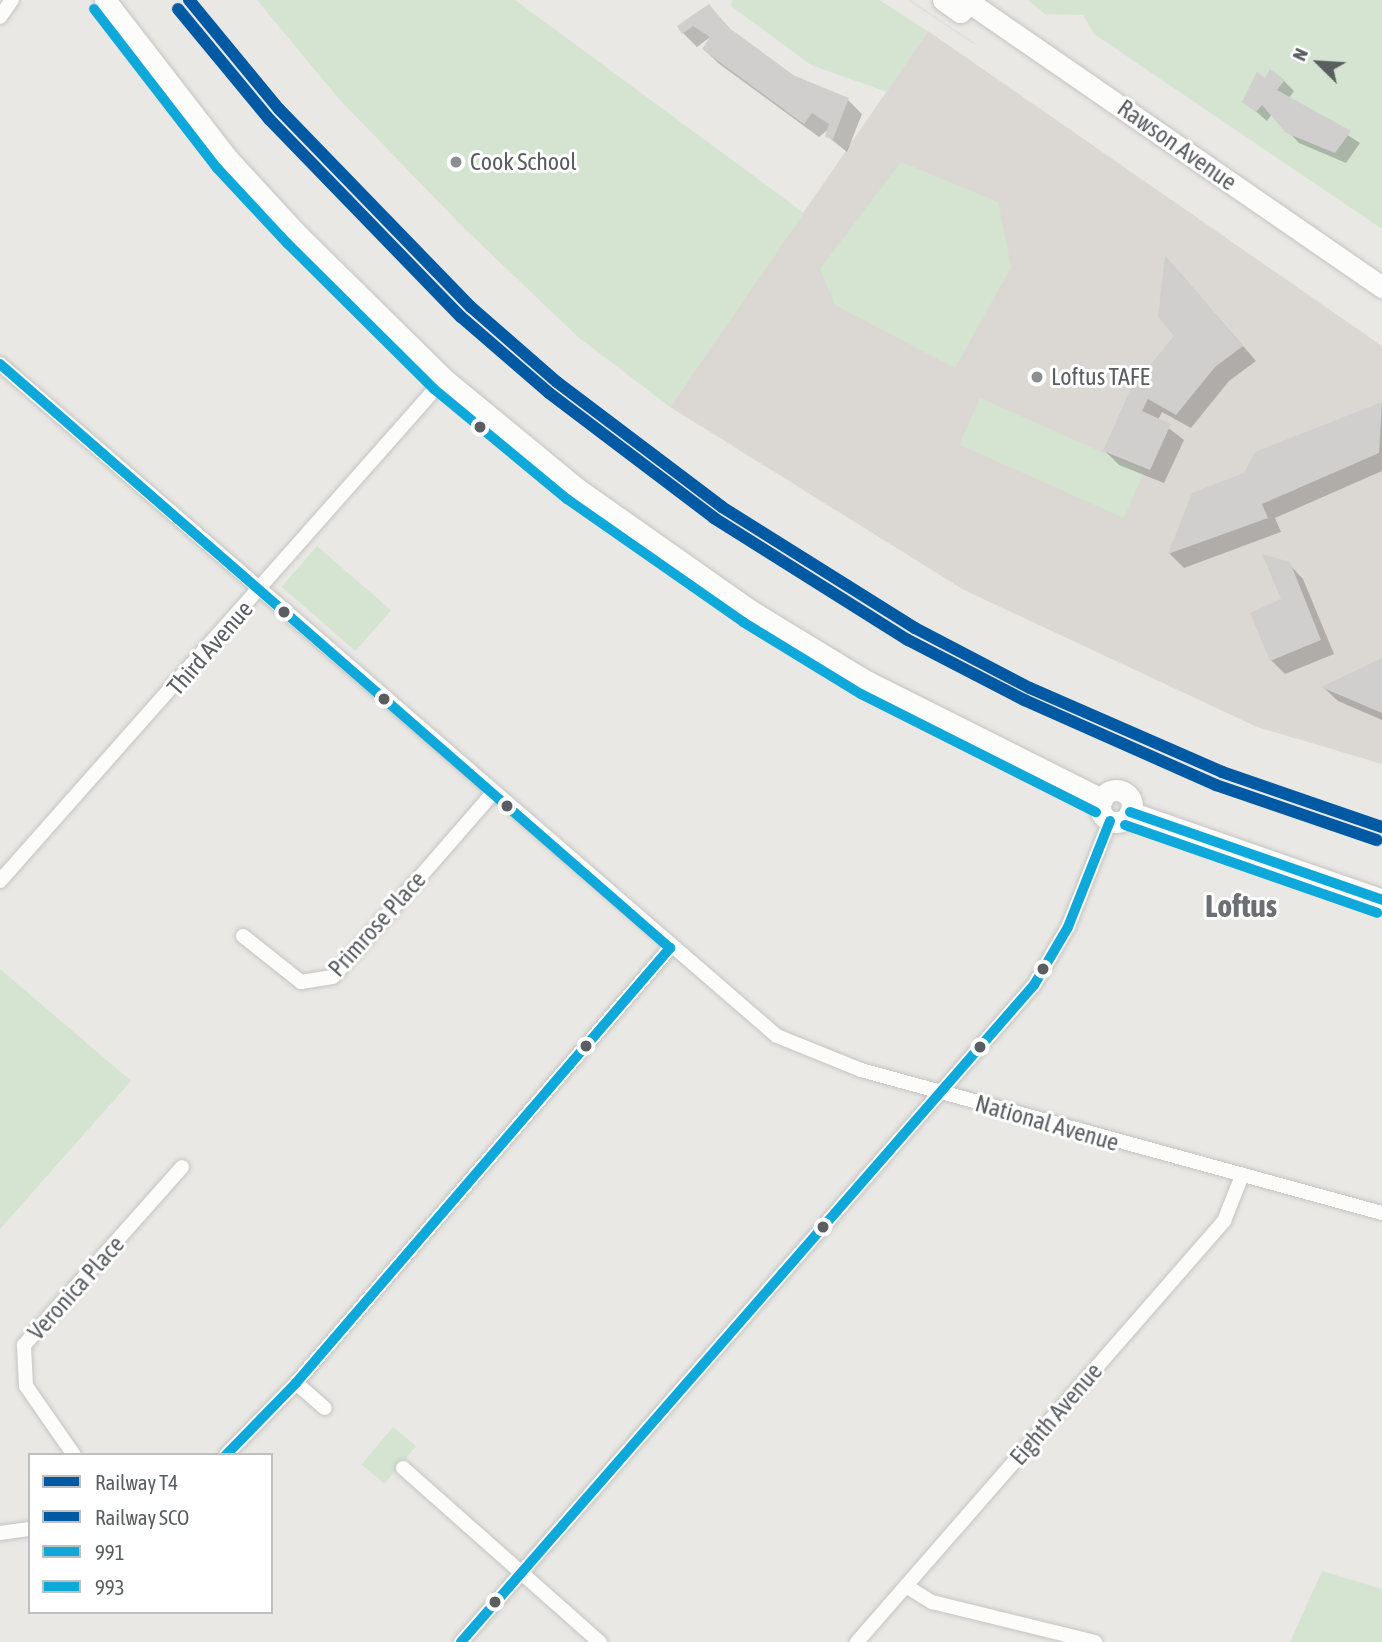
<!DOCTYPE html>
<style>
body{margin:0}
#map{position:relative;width:1382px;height:1642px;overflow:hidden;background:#e9e8e4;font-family:"Asap Condensed",sans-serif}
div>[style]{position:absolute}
.education>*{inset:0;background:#dbd8d4}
.green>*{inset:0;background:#d4e4d1;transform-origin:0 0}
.shadow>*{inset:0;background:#0003}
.building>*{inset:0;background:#d0cfcd}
.roads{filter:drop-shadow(0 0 2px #c4c4c4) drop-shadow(0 0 2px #c4c4c4)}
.street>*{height:14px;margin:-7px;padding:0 7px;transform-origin:7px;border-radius:7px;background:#fcfcfb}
.secondary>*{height:21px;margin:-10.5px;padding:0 10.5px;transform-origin:10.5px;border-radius:10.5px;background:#fcfcfb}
.secondary>.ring{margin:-10.5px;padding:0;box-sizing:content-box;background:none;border:21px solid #fcfcfb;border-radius:50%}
.tram>*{height:2px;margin:-1px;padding:0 1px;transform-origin:1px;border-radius:1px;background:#e0e1e1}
.bus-1>*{height:10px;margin:-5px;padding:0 5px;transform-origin:5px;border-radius:5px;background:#0ea8da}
.bus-2>*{height:10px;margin:-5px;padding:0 5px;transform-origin:5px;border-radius:5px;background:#0ea8da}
.rail-1>*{height:12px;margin:-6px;padding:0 6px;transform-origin:6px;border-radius:6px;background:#005aa3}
.rail-2>*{height:12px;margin:-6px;padding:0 6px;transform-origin:6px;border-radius:6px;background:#005aa3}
.dots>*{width:19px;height:19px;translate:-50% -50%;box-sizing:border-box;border:4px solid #fff;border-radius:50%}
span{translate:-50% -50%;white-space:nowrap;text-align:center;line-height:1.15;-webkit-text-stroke:6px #fff;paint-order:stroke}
.street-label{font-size:24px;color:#5a5e61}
.poi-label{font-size:24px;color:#5a5e61}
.left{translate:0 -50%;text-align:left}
.district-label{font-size:32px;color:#6c7073;font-weight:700}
.legend{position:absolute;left:28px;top:1453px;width:245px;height:161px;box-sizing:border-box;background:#fff;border:2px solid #bdbfc0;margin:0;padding:9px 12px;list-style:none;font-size:21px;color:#5a5e61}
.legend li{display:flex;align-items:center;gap:14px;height:35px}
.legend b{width:35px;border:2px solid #bdbfc0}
.north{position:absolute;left:1284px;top:28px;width:70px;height:70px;-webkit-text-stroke:5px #fff;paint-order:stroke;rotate:294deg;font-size:19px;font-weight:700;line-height:28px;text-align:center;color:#5a5e61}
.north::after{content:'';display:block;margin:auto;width:24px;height:32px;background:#5a5e61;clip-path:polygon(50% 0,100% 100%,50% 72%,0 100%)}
</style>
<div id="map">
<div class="education">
<div style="clip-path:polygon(928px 31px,1382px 346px,1382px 764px,1257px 727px,964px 590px,670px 407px)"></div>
</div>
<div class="green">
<div style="clip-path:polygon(257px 0,515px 0,804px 213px,670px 407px,577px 336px,462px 226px,339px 99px)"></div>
<div style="clip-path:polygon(733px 0,879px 0,928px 31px,887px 92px,811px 65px,730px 5px)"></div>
<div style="clip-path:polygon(1028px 0,1382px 0,1382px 229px,1094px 34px,1083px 15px,1045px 14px)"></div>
<div style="clip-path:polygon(901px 162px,998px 202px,1011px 267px,955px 368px,835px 305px,820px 269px)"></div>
<div style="left:980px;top:398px;width:180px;height:51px;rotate:24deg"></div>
<div style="left:317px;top:546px;width:98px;height:54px;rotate:41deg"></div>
<div style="clip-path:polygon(0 969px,131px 1081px,0 1229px)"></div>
<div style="left:393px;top:1427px;width:30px;height:49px;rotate:40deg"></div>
<div style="clip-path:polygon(1322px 1571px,1382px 1589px,1382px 1642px,1290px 1642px)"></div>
</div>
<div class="shadow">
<div style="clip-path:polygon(709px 6px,734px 33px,808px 86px,848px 100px,862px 114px,847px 152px,827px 136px,830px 128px,819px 137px,718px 63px,704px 49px,713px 35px,697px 47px,683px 33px,679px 27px)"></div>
<div style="clip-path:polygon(1265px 80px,1284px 81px,1294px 91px,1289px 98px,1360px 143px,1346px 163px,1299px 143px,1272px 114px,1267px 121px,1244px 101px)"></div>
<div style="clip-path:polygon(1179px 272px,1256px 361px,1229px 381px,1191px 428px,1162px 412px,1158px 420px,1184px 440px,1164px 483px,1119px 465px,1105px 451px,1176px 336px)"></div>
<div style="clip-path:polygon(1382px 404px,1382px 471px,1275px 518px,1281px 532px,1184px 568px,1170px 554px,1194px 494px,1245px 474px,1256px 454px)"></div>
<div style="clip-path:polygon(1289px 564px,1303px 579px,1334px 654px,1285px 674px,1271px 660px)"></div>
<div style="clip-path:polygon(1382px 660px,1382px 720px,1338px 701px,1324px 688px)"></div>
</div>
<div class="building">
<div style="clip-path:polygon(709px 4px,728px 27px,793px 75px,849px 98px,833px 139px,825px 137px,829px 124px,812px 113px,804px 124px,702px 49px,710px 37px,693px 26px,682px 34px,677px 26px)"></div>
<div style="clip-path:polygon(1270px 69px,1285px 80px,1277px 90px,1351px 131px,1335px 153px,1286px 133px,1262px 105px,1256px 112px,1242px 102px,1257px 72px,1265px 78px)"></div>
<div style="clip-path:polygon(1165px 255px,1243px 346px,1215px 367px,1176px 415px,1148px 399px,1142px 411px,1171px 424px,1150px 470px,1103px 451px,1131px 388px,1174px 336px,1158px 317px)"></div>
<div style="clip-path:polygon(1382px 402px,1379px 453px,1262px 504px,1268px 518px,1168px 554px,1192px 493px,1244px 473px,1255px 452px)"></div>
<div style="clip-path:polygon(1262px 554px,1290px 562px,1321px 640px,1270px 661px,1250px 613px,1281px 599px)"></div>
<div style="clip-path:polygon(1382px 658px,1382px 713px,1321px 687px)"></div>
</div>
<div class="roads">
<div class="street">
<div style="left:0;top:17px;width:21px;rotate:-55deg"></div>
<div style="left:0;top:364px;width:1027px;rotate:40.86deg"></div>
<div style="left:777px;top:1036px;width:91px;rotate:22deg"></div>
<div style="left:861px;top:1070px;width:540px;rotate:15.35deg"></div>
<div style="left:0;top:881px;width:670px;rotate:-48.51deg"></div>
<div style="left:243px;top:936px;width:74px;rotate:38.4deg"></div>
<div style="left:301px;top:982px;width:32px;rotate:-9deg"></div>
<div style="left:333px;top:977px;width:244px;rotate:-49deg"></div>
<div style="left:296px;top:1383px;width:38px;rotate:41deg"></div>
<div style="left:74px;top:1455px;width:84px;rotate:-124.8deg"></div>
<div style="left:26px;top:1386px;width:41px;rotate:-92.8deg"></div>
<div style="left:24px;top:1345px;width:238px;rotate:-48.4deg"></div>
<div style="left:226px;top:1455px;width:100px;rotate:-45.8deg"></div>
<div style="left:296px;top:1383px;width:574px;rotate:-49.31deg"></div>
<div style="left:403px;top:1468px;width:263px;rotate:41.5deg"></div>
<div style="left:0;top:1533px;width:30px;rotate:-8deg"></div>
<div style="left:906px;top:1586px;width:31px;rotate:32deg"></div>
<div style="left:932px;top:1602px;width:168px;rotate:13.8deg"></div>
<div style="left:461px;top:1642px;width:872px;rotate:-48.91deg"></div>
<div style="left:1034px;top:985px;width:67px;rotate:-59.6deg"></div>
<div style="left:1068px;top:927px;width:114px;rotate:-68.4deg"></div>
<div style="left:857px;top:1642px;width:559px;rotate:-48.92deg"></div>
<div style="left:1224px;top:1221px;width:46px;rotate:-68.4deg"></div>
</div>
<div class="secondary">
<div style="left:105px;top:0;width:201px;rotate:52.3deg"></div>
<div style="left:228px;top:159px;width:102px;rotate:47.4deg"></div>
<div style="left:297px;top:234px;width:206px;rotate:44.6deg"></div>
<div style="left:444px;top:379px;width:171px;rotate:39.5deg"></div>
<div style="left:576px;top:488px;width:214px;rotate:35.1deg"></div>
<div style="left:751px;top:611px;width:137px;rotate:31.3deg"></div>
<div style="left:868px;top:682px;width:262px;rotate:26.6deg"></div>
<div style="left:943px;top:0;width:21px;rotate:35deg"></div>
<div style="left:960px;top:12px;width:18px;rotate:-41deg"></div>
<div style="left:973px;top:5px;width:497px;rotate:34.6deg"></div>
<div class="ring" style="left:1100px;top:790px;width:11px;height:11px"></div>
<div style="left:1130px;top:812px;width:267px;rotate:19.2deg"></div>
</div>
</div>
<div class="tram">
<div style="left:909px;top:0;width:79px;rotate:33.7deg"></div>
</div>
<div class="bus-1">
<div style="left:0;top:364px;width:889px;rotate:41.08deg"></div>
<div style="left:1130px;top:812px;width:267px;rotate:19.2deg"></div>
<div style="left:226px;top:1455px;width:100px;rotate:-45.8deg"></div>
<div style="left:296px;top:1383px;width:574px;rotate:-49.31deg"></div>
<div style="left:461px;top:1642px;width:872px;rotate:-48.91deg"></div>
<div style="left:1034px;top:985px;width:67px;rotate:-59.6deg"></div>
<div style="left:1068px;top:927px;width:114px;rotate:-68.4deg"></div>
</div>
<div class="bus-2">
<div style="left:94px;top:9px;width:201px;rotate:52.3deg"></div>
<div style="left:217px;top:168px;width:103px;rotate:47deg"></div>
<div style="left:287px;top:243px;width:207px;rotate:44.8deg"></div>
<div style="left:434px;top:389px;width:173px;rotate:39.6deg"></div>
<div style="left:567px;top:499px;width:215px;rotate:34.9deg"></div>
<div style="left:743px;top:622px;width:138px;rotate:31.4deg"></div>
<div style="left:861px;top:694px;width:263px;rotate:26.7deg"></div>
<div style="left:1125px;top:825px;width:267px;rotate:19.2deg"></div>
</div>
<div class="rail-1">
<div style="left:189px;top:0;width:141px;rotate:50.5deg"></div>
<div style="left:279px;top:109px;width:276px;rotate:45.9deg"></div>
<div style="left:471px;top:307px;width:114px;rotate:41.1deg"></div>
<div style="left:557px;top:382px;width:207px;rotate:37.1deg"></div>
<div style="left:722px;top:507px;width:228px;rotate:32.1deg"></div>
<div style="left:915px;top:628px;width:130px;rotate:27.6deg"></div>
<div style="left:1030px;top:688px;width:210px;rotate:23.6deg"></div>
<div style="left:1222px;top:772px;width:169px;rotate:19deg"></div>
</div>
<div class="rail-2">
<div style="left:178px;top:9px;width:143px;rotate:50.4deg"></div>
<div style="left:269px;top:119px;width:276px;rotate:45.9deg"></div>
<div style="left:461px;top:317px;width:116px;rotate:40.8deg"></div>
<div style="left:549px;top:393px;width:207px;rotate:37.1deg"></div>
<div style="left:714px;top:518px;width:229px;rotate:32.2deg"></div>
<div style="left:908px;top:640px;width:131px;rotate:27.3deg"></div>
<div style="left:1024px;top:700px;width:210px;rotate:23.9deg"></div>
<div style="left:1216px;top:785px;width:170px;rotate:18.9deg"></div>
</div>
<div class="dots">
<div style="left:456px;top:162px;background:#8c8e8f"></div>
<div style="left:1037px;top:377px;background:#8c8e8f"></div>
<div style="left:480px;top:427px;background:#5a5e61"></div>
<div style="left:284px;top:612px;background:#5a5e61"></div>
<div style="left:384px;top:699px;background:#5a5e61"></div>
<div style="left:507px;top:806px;background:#5a5e61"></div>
<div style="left:1043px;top:969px;background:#5a5e61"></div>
<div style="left:586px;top:1046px;background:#5a5e61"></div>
<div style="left:980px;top:1047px;background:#5a5e61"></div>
<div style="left:823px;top:1227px;background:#5a5e61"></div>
<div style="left:495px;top:1602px;background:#5a5e61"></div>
</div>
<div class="street-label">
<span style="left:1177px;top:145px;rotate:35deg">Rawson Avenue</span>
<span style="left:210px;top:648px;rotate:-49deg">Third Avenue</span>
<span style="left:377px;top:924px;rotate:-48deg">Primrose Place</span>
<span style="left:1047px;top:1123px;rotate:16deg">National Avenue</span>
<span style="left:76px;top:1288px;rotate:-48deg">Veronica Place</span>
<span style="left:1056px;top:1414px;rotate:-49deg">Eighth Avenue</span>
</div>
<div class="poi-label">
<span class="left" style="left:470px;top:162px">Cook School</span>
<span class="left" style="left:1051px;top:377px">Loftus TAFE</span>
</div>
<div class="district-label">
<span style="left:1241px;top:906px">Loftus</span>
</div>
<ul class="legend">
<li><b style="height:9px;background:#005aa3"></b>Railway T4</li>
<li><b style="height:9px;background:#005aa3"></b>Railway SCO</li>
<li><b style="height:9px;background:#0ea8da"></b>991</li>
<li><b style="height:9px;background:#0ea8da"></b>993</li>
</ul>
<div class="north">N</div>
</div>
